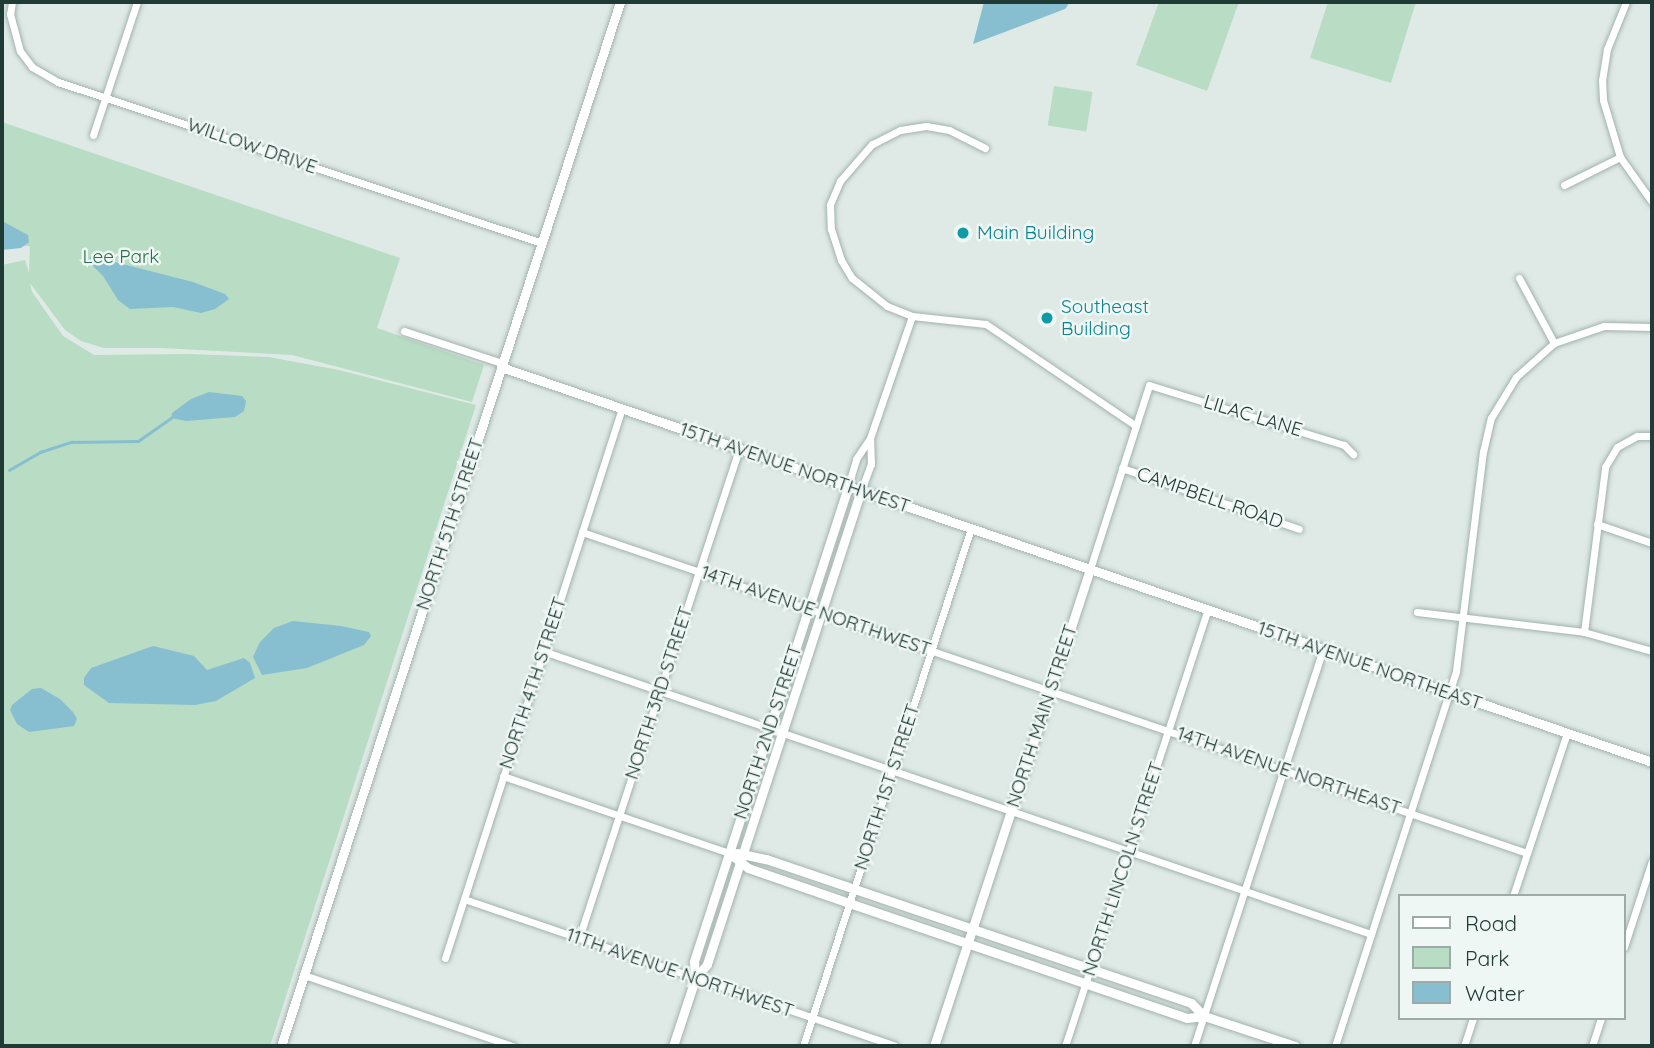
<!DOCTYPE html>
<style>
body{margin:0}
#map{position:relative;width:1654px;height:1048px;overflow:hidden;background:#dfeae6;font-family:Quicksand,sans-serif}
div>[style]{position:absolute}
.green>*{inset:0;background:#b8dcc4;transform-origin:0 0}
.water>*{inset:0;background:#87bfd0}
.stream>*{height:2.5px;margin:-1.25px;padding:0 1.25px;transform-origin:1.25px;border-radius:1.25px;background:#87bfd0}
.roads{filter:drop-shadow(0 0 2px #a2b2ad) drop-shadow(0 0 2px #a2b2ad)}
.minor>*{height:7px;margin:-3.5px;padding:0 3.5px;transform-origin:3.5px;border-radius:3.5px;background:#fff}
.tertiary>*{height:9px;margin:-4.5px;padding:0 4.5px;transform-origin:4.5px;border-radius:4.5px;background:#fff}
.dots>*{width:19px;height:19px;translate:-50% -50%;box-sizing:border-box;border:4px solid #eff7f4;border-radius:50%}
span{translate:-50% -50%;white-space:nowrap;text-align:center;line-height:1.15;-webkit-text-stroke:5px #eff7f4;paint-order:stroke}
.street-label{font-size:19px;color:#203a35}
.culture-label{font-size:19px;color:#0d838f}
.left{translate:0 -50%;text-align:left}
.park-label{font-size:19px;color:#2b704b}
.frame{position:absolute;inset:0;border:4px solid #203a35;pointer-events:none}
.legend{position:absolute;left:1398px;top:894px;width:228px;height:126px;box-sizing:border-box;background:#eff7f4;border:2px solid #9caba8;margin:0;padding:9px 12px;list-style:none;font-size:21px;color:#203a35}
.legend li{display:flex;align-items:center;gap:14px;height:35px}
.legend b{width:35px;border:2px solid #9caba8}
</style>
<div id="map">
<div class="green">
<div style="clip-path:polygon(1159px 2px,1239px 2px,1207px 91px,1136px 65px)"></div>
<div style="clip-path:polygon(1328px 2px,1416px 2px,1391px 83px,1310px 58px)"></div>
<div style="left:1054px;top:86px;width:39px;height:40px;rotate:9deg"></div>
<div style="clip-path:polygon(2px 122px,400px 258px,377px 328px,484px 365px,472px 402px,292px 355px,161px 348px,104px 348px,81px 341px,65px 330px,30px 283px,32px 292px,63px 336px,94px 355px,189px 354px,269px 357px,339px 370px,476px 405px,270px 1046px,2px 1046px,2px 265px,25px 260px,29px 273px,30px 246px,2px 246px)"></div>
</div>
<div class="water">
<div style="clip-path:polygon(984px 2px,1070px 2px,1065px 9px,973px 44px)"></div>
<div style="clip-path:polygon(2px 221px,28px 235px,29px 242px,21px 248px,2px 250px)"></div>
<div style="clip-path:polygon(91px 256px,193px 282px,225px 294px,229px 299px,215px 309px,201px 313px,173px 307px,130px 309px,118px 300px,103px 276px,88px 261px)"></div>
<div style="clip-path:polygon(209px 392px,242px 396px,246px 401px,244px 411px,235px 417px,186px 421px,171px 418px,172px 413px,191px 399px)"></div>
<div style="clip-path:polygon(293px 621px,341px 626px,369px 632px,371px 636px,364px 645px,307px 668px,262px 675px,253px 657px,260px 642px,274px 628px)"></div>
<div style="clip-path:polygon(153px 646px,194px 656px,207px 670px,244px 658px,250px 663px,255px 678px,216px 701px,195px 705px,109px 703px,84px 685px,84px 678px,91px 668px)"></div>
<div style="clip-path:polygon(41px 688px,60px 699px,73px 712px,77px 719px,74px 726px,29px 732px,17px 724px,10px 710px,12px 705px,32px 689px)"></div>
</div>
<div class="stream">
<div style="left:9px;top:470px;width:36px;rotate:-30deg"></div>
<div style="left:40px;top:452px;width:33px;rotate:-18deg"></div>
<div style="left:71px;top:442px;width:67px;rotate:-0.9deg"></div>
<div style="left:138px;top:441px;width:40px;rotate:-34.9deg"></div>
</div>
<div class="roads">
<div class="minor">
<div style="left:12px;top:2px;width:12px;rotate:99deg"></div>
<div style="left:10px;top:14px;width:38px;rotate:75deg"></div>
<div style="left:20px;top:51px;width:20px;rotate:53deg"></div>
<div style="left:32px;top:67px;width:30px;rotate:30deg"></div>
<div style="left:58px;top:82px;width:510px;rotate:18.4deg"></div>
<div style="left:1626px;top:2px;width:51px;rotate:112deg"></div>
<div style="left:1607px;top:49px;width:31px;rotate:99deg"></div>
<div style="left:1602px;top:80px;width:20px;rotate:87deg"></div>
<div style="left:1603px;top:100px;width:59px;rotate:73.4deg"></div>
<div style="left:1620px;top:157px;width:55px;rotate:54.6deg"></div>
<div style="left:93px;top:135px;width:140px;rotate:-71.7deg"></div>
<div style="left:985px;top:148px;width:40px;rotate:-153.4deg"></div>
<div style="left:949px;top:130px;width:23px;rotate:-170deg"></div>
<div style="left:926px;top:126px;width:26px;rotate:171deg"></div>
<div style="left:900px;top:130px;width:31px;rotate:153deg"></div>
<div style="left:872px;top:144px;width:49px;rotate:130.9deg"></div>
<div style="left:840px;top:181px;width:26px;rotate:113deg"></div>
<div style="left:830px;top:205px;width:24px;rotate:88deg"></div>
<div style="left:831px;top:229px;width:33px;rotate:72deg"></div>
<div style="left:841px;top:260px;width:21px;rotate:59deg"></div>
<div style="left:852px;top:278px;width:45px;rotate:38.7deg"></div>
<div style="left:887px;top:306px;width:27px;rotate:22deg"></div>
<div style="left:912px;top:316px;width:74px;rotate:6.2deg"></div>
<div style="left:986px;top:324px;width:181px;rotate:34.2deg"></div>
<div style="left:1564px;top:185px;width:63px;rotate:-26.6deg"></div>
<div style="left:1519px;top:278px;width:74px;rotate:61.7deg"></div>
<div style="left:404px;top:331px;width:103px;rotate:18.1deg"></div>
<div style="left:1122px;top:468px;width:187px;rotate:19deg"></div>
<div style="left:848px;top:486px;width:28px;rotate:-73deg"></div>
<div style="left:856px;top:459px;width:25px;rotate:-56deg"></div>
<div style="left:870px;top:438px;width:129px;rotate:-71deg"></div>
<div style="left:861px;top:491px;width:29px;rotate:-70deg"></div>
<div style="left:871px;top:464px;width:25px;rotate:-92deg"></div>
<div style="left:1597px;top:524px;width:58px;rotate:19.1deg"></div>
<div style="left:582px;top:532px;width:998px;rotate:18.76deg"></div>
<div style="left:1090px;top:569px;width:193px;rotate:-72.2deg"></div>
<div style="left:1149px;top:385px;width:204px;rotate:17.1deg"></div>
<div style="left:1344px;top:445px;width:13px;rotate:45deg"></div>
<div style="left:1417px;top:612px;width:168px;rotate:6.8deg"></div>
<div style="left:1584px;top:632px;width:71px;rotate:15.6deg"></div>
<div style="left:1584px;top:632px;width:166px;rotate:-82.7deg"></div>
<div style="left:1605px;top:467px;width:23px;rotate:-59deg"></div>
<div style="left:1617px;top:447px;width:23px;rotate:-29deg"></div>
<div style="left:1637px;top:436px;width:15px"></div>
<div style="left:543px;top:651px;width:875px;rotate:18.87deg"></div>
<div style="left:503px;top:776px;width:239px;rotate:18.8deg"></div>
<div style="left:1513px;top:896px;width:172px;rotate:-71.7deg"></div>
<div style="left:464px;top:899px;width:455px;rotate:18.8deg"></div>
<div style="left:579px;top:938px;width:515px;rotate:-71.88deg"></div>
<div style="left:1624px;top:947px;width:90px;rotate:-72deg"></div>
<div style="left:445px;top:958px;width:578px;rotate:-72.16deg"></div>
<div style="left:304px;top:975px;width:221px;rotate:18.8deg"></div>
<div style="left:803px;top:1046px;width:545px;rotate:-72.03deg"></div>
<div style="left:1065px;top:1046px;width:458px;rotate:-71.9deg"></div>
<div style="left:1194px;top:1046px;width:416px;rotate:-72deg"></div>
<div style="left:1335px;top:1046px;width:394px;rotate:-72.1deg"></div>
<div style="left:1456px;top:671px;width:221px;rotate:-83deg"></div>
<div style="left:1483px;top:452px;width:35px;rotate:-77deg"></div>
<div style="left:1491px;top:418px;width:48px;rotate:-58.6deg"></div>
<div style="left:1516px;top:377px;width:51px;rotate:-41.8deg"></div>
<div style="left:1554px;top:343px;width:53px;rotate:-18.8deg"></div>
<div style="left:1604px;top:326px;width:48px;rotate:1.2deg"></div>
<div style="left:1464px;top:1046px;width:29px;rotate:-72deg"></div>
<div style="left:1592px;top:1046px;width:29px;rotate:-72deg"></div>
</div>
<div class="tertiary">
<div style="left:501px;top:367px;width:1217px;rotate:18.94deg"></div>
<div style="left:729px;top:853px;width:24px;rotate:38deg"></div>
<div style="left:748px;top:868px;width:107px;rotate:19.1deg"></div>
<div style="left:849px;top:903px;width:357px;rotate:18.8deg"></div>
<div style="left:1187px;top:1018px;width:17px;rotate:-7deg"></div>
<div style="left:1204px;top:1016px;width:96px;rotate:18.2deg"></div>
<div style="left:737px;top:853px;width:30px;rotate:12deg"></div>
<div style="left:766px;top:859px;width:449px;rotate:18.7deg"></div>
<div style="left:1191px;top:1003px;width:18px;rotate:45deg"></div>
<div style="left:695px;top:979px;width:18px;rotate:-93deg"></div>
<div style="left:694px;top:961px;width:499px;rotate:-72deg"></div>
<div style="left:281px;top:1046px;width:1098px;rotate:-72.01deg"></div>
<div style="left:673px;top:1046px;width:71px;rotate:-71.8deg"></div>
<div style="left:695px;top:979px;width:19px;rotate:-51deg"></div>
<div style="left:707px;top:964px;width:497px;rotate:-72deg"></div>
<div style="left:934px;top:1046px;width:502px;rotate:-71.89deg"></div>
</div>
</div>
<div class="dots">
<div style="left:963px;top:233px;background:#0f9aa8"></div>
<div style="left:1047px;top:318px;background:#0f9aa8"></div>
</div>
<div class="street-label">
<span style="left:252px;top:146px;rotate:19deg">WILLOW DRIVE</span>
<span style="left:1253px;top:416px;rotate:17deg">LILAC LANE</span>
<span style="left:795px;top:468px;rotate:19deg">15TH AVENUE NORTHWEST</span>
<span style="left:1210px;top:498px;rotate:19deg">CAMPBELL ROAD</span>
<span style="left:450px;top:524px;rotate:-72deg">NORTH 5TH STREET</span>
<span style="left:816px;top:611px;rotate:19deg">14TH AVENUE NORTHWEST</span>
<span style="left:1370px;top:666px;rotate:19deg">15TH AVENUE NORTHEAST</span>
<span style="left:533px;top:683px;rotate:-72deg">NORTH 4TH STREET</span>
<span style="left:659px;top:693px;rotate:-72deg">NORTH 3RD STREET</span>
<span style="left:1042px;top:716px;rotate:-72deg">NORTH MAIN STREET</span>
<span style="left:768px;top:732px;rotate:-72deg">NORTH 2ND STREET</span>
<span style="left:1289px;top:771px;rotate:19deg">14TH AVENUE NORTHEAST</span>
<span style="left:887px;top:787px;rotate:-72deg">NORTH 1ST STREET</span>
<span style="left:1123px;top:869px;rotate:-72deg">NORTH LINCOLN STREET</span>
<span style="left:680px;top:973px;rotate:19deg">11TH AVENUE NORTHWEST</span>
</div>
<div class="culture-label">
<span class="left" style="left:977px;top:233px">Main Building</span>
<span class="left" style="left:1061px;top:318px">Southeast<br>Building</span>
</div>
<div class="park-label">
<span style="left:121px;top:257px">Lee Park</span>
</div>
<div class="frame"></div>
<ul class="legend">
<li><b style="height:9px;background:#fff"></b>Road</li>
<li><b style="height:19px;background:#b8dcc4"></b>Park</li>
<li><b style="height:19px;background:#87bfd0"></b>Water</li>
</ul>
</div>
